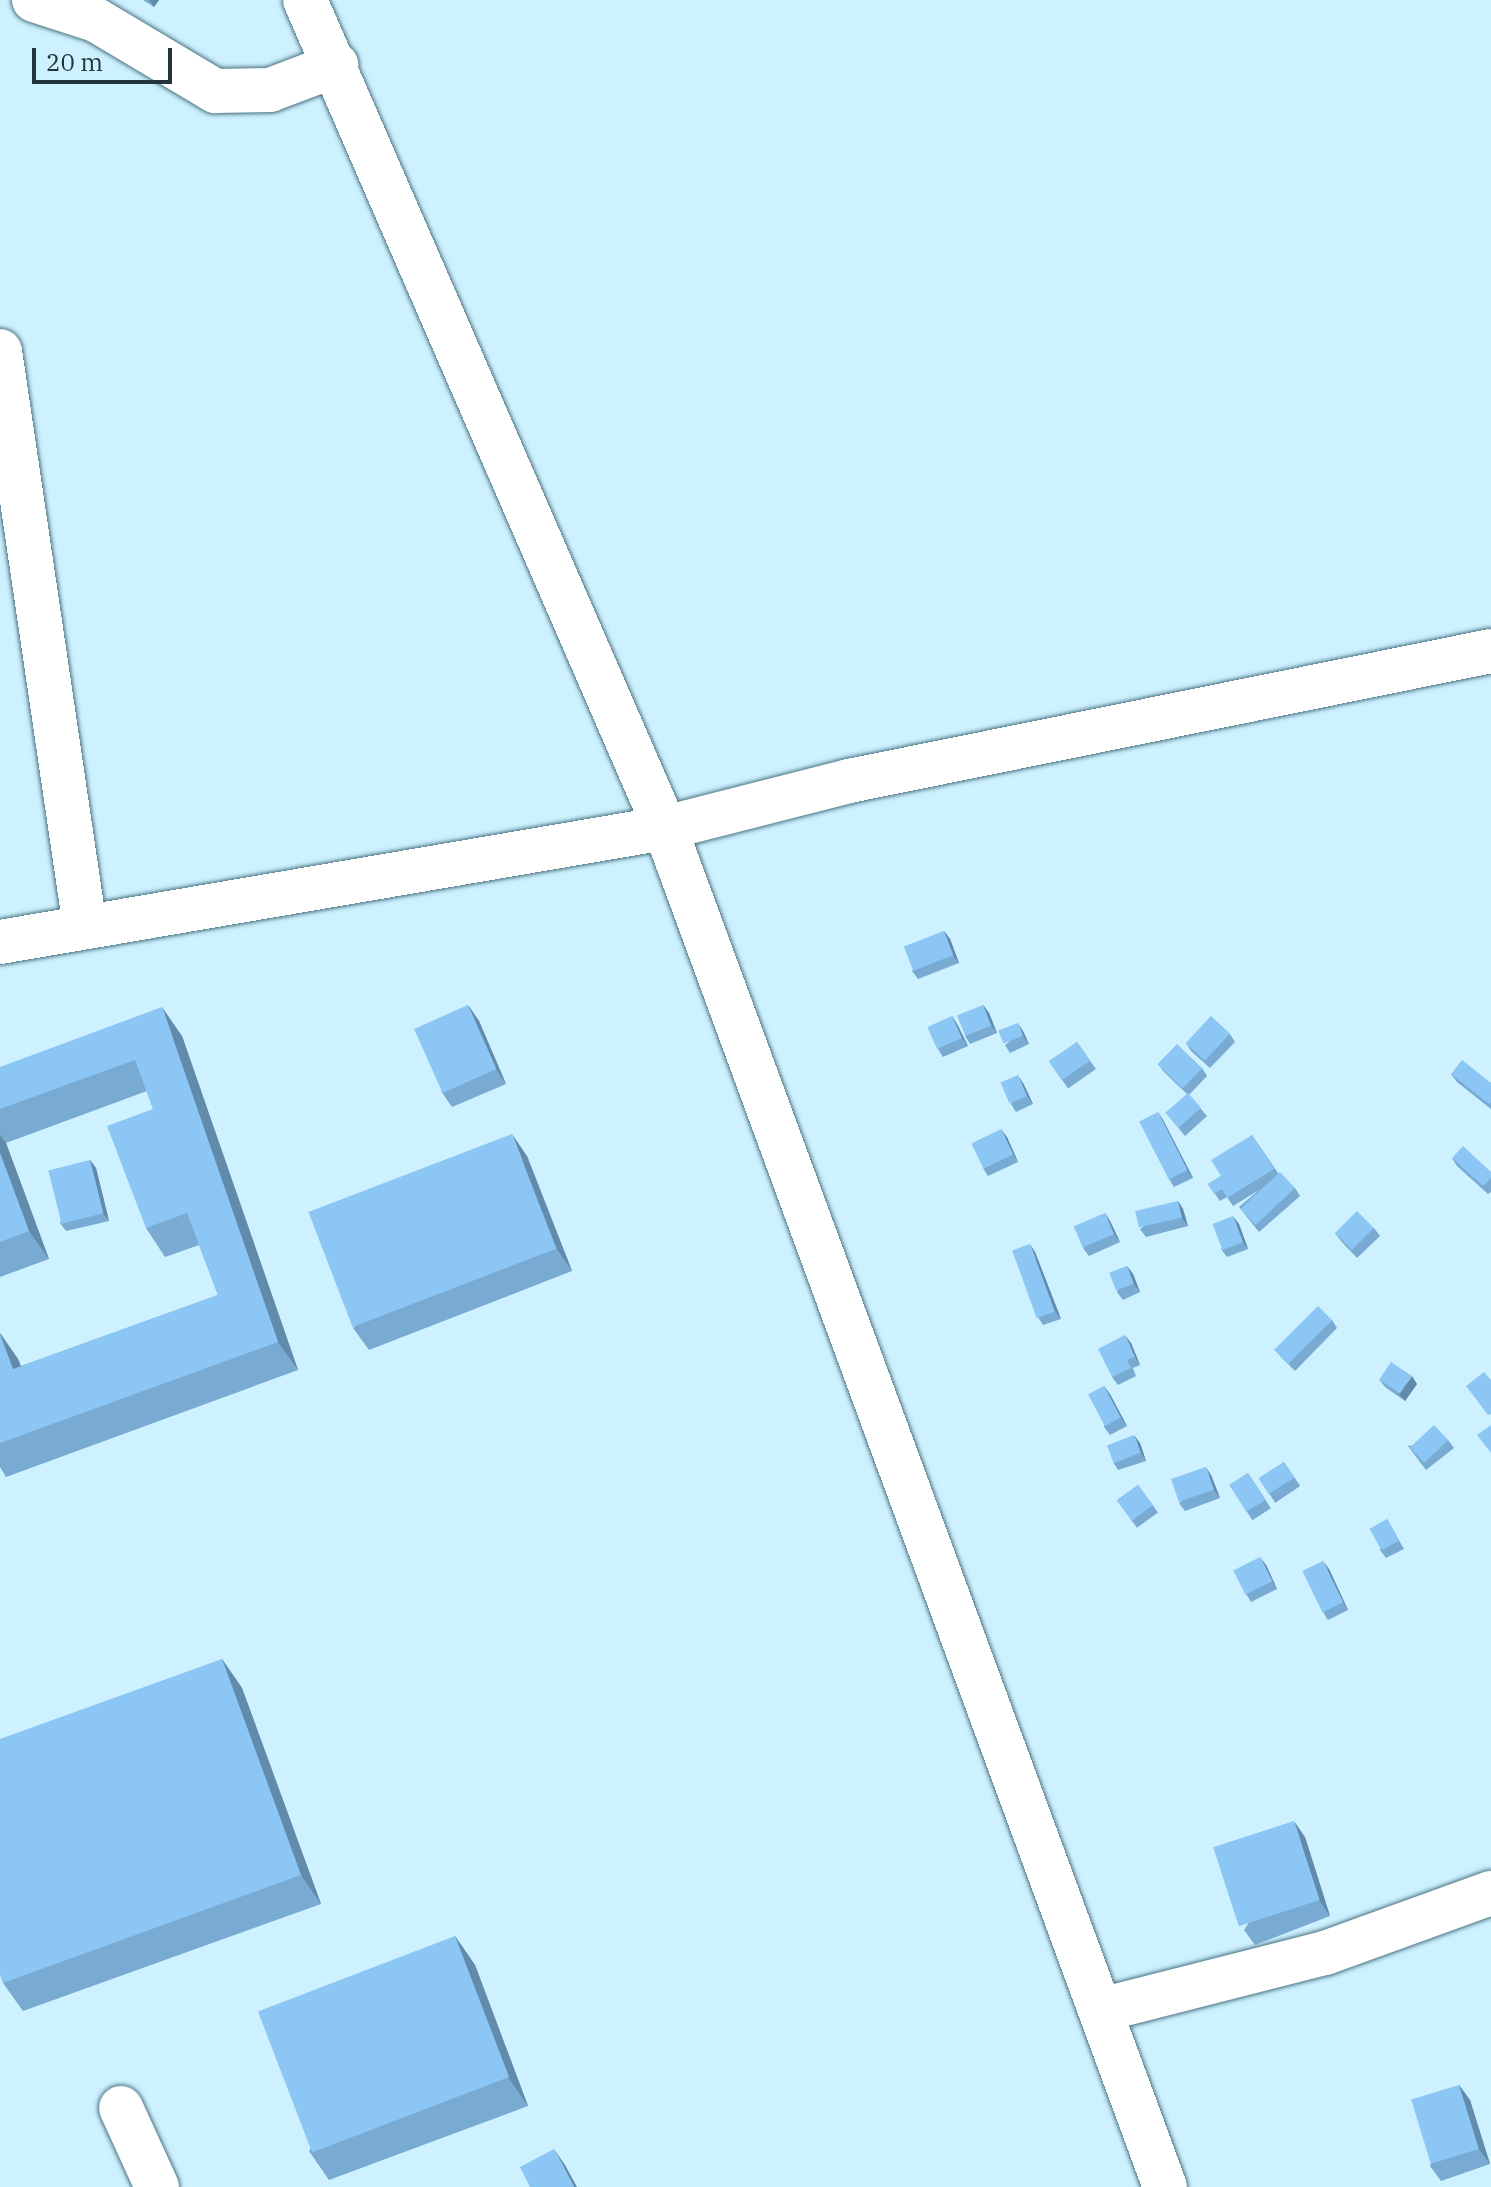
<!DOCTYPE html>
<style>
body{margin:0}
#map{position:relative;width:1491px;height:2187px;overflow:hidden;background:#cdf1fe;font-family:"IBM Plex Serif",serif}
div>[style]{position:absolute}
.roads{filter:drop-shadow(0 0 2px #4a7382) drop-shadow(0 0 2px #4a7382)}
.minor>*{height:44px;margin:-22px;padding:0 22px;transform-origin:22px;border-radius:22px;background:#fff}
.wall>*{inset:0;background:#78aad2;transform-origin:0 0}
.shaded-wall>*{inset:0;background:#628bab}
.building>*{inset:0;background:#8cc6f4;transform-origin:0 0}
span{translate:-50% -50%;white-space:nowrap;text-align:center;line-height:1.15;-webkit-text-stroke:6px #cdf1fe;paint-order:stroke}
.scale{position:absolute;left:32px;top:48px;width:140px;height:36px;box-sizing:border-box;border:4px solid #23343b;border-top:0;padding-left:10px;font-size:24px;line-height:28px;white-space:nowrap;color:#23343b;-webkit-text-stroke:6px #cdf1fe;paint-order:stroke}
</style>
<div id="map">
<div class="roads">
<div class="minor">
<div style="left:34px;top:0;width:65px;rotate:17.9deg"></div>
<div style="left:96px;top:20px;width:139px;rotate:30.8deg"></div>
<div style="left:215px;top:91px;width:55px;rotate:-1deg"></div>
<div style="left:270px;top:90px;width:71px;rotate:-20.7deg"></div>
<div style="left:305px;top:0;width:903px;rotate:66.5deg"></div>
<div style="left:665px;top:828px;width:1448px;rotate:69.8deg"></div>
<div style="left:0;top:351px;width:582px;rotate:81.61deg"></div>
<div style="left:0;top:942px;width:675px;rotate:-9.73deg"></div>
<div style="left:665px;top:828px;width:190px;rotate:-14.3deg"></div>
<div style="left:849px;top:781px;width:655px;rotate:-11.45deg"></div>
<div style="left:1101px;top:2010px;width:231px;rotate:-14.3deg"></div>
<div style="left:1325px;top:1953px;width:177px;rotate:-19.9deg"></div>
<div style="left:121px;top:2108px;width:87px;rotate:65.5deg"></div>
</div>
</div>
<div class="wall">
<div style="clip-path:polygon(143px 0,159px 0,154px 7px)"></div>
<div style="clip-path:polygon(944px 931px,950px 939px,959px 963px,918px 979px,912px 971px)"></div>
<div style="clip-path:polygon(468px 1005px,479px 1021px,506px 1084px,452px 1107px,441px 1091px)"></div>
<div style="clip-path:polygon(983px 1005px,989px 1013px,997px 1033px,970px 1044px,965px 1036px)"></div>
<div style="clip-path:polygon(952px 1016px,957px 1024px,968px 1046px,943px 1057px,938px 1049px)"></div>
<div style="clip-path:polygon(1023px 1031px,1029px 1044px,1010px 1053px,1005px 1045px)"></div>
<div style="clip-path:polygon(1230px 1034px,1235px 1042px,1210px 1068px,1191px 1051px,1186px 1043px)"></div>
<div style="clip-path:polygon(182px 1036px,298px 1370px,6px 1477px,0 1467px,0 1333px,18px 1359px,21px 1366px,218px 1295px,199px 1245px,165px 1257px,146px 1228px,153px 1109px,147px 1091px,6px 1143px,49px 1259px,0 1277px,0 1067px)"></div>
<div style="left:1077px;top:1042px;width:33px;height:34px;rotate:55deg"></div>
<div style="clip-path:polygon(1158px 1064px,1202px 1068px,1207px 1076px,1189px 1095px,1207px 1116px,1185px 1136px,1166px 1113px,1187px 1094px,1164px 1072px)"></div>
<div style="clip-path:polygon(1451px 1074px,1491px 1083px,1491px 1109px,1457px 1082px)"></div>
<div style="clip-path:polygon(1023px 1083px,1033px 1104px,1016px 1112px,1011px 1104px)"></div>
<div style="clip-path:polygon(1158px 1112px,1163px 1120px,1193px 1178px,1174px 1187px,1169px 1179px)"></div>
<div style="clip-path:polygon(1252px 1135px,1278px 1173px,1295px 1188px,1300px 1196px,1259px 1232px,1239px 1207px,1259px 1190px,1233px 1206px,1227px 1197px,1220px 1201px,1208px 1184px,1221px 1176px)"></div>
<div style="clip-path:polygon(1007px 1137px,1018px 1162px,988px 1176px,983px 1168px)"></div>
<div style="clip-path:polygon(527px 1156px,572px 1271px,369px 1350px,353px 1328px)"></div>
<div style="clip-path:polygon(1452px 1158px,1491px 1172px,1491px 1192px,1488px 1194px,1457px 1166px)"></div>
<div style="clip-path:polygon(90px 1160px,96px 1168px,109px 1221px,66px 1231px,60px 1223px)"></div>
<div style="clip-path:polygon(1178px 1201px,1183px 1209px,1188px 1226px,1146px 1237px,1140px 1229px)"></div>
<div style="clip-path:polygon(1105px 1213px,1110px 1221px,1120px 1242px,1089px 1256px,1083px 1248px)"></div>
<div style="clip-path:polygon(1239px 1224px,1248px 1249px,1227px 1257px,1221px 1249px)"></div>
<div style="clip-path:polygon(1374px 1228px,1380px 1236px,1357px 1258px,1341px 1241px,1335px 1233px)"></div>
<div style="clip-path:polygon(1035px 1252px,1061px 1319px,1043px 1325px,1038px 1317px)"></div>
<div style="clip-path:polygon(1127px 1266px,1133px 1274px,1140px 1292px,1123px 1300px,1117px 1292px)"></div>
<div style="clip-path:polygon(1332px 1320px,1337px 1328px,1295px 1371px,1281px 1357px,1275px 1350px)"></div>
<div style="clip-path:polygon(1131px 1343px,1140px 1365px,1133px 1368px,1136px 1376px,1118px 1385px,1112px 1377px)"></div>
<div style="clip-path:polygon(1379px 1379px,1417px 1384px,1405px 1401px,1385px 1387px)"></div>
<div style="clip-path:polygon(1104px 1386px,1127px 1426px,1110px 1435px,1104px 1427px)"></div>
<div style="clip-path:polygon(1448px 1440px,1454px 1448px,1426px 1470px,1408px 1446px)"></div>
<div style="clip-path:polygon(1140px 1443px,1146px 1461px,1118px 1470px,1113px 1462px)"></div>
<div style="left:1284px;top:1462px;width:29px;height:30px;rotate:56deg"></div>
<div style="left:1248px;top:1473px;width:42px;height:22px;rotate:57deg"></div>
<div style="clip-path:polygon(1211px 1475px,1220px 1498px,1185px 1511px,1179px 1503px)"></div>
<div style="left:1138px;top:1485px;width:34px;height:26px;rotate:54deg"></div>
<div style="clip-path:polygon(1387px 1519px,1404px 1549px,1386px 1558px,1380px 1550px)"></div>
<div style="clip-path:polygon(1266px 1565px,1277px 1589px,1251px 1602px,1246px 1594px)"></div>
<div style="clip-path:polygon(1329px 1569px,1348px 1610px,1328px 1620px,1323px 1612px)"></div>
<div style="clip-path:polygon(222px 1659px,242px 1688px,321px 1904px,23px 2011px,3px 1983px)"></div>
<div style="clip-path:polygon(1305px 1837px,1330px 1916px,1255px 1945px,1244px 1930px)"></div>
<div style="clip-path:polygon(455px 1936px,475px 1965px,528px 2106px,329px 2180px,309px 2151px)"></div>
<div style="clip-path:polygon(1459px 2085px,1470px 2100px,1490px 2164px,1441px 2181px,1430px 2166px)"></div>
</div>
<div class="shaded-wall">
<div style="clip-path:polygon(149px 0,159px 0,154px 7px)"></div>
<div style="clip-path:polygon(944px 931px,950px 939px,959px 963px,953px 955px)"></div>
<div style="clip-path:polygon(468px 1005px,479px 1021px,506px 1084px,496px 1069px)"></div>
<div style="clip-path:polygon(983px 1005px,989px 1013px,997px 1033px,991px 1025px)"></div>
<div style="clip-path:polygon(162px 1007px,182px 1036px,298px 1370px,278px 1342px)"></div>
<div style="clip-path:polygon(952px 1016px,957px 1024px,968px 1046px,962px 1038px)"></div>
<div style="clip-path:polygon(1018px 1023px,1023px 1031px,1029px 1044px,1023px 1036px)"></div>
<div style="clip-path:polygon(1018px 1075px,1023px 1083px,1033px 1104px,1027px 1096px)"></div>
<div style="clip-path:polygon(1158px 1112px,1163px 1120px,1193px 1178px,1187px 1170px)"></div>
<div style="clip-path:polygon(1001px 1129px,1007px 1137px,1018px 1162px,1013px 1154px)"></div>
<div style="clip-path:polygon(512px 1134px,527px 1156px,572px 1271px,557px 1249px)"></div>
<div style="clip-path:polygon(0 1135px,6px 1143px,49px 1259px,29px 1231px,0 1153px)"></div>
<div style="clip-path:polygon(90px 1160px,96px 1168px,109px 1221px,103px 1213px)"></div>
<div style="clip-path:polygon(1178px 1201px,1183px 1209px,1188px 1226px,1182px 1218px)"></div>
<div style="clip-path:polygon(1105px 1213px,1110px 1221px,1120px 1242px,1114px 1234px)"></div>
<div style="clip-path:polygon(1233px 1216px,1239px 1224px,1248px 1249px,1243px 1242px)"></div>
<div style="clip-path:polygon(1030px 1244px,1035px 1252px,1061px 1319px,1055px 1311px)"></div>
<div style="clip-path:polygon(1127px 1266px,1133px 1274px,1140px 1292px,1134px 1284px)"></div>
<div style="clip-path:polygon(0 1333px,18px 1359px,33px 1398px,13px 1369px)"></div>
<div style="clip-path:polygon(1125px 1335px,1131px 1343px,1140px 1365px,1135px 1357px)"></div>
<div style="clip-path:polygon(1412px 1376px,1417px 1384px,1405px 1401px,1399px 1394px)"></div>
<div style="clip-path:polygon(1104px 1386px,1110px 1394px,1127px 1426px,1121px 1418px)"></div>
<div style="clip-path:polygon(1134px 1435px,1140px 1443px,1146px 1461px,1141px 1453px)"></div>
<div style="clip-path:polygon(1206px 1467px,1211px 1475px,1220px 1498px,1214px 1490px)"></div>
<div style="clip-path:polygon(1260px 1557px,1266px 1565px,1277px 1589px,1272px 1581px)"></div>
<div style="clip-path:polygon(1323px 1561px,1329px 1569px,1348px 1610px,1343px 1602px)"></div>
<div style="clip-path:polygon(222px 1659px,242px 1688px,321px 1904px,301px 1875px)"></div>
<div style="clip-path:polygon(1294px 1821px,1305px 1837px,1330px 1916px,1319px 1900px)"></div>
<div style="clip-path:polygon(455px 1936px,475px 1965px,528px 2106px,508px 2077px)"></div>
<div style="clip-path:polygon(1459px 2085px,1470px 2100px,1490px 2164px,1479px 2149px)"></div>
<div style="clip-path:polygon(554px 2149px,565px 2165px,577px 2187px,574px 2187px)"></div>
</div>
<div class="building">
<div style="left:944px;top:931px;width:26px;height:43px;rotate:69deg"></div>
<div style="left:468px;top:1005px;width:70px;height:59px;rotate:66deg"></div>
<div style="left:983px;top:1005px;width:22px;height:28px;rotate:68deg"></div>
<div style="clip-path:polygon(162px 1007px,278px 1342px,0 1443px,0 1335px,13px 1369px,218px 1295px,187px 1213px,146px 1228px,107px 1126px,153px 1109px,135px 1060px,0 1109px,0 1067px)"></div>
<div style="left:952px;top:1016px;width:24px;height:27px;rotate:66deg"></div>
<div style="left:1211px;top:1016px;width:26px;height:37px;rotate:43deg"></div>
<div style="left:1018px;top:1023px;width:14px;height:21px;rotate:69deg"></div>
<div style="left:1077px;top:1042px;width:23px;height:34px;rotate:56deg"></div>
<div style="left:1177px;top:1044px;width:35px;height:28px;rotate:44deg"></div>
<div style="clip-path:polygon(1462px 1060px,1491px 1083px,1491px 1102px,1489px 1104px,1451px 1074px)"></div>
<div style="left:1018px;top:1075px;width:23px;height:19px;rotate:67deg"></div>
<div style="left:1188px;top:1093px;width:20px;height:30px;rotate:49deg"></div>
<div style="left:1158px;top:1112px;width:65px;height:21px;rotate:63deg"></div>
<div style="left:1001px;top:1129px;width:28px;height:33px;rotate:64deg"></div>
<div style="left:512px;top:1134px;width:123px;height:218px;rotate:69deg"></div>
<div style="clip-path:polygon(1252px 1135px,1274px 1169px,1227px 1198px,1222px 1189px,1214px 1194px,1208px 1184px,1221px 1176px,1211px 1160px)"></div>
<div style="clip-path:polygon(1463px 1146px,1491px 1172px,1491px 1178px,1483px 1186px,1452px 1158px)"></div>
<div style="clip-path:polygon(0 1153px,29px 1231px,0 1242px)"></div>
<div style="left:90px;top:1160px;width:55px;height:43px;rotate:76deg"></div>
<div style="left:1280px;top:1172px;width:22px;height:54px;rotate:47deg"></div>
<div style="left:1178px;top:1201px;width:17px;height:44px;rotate:77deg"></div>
<div style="left:1357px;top:1211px;width:24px;height:31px;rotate:45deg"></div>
<div style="left:1105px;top:1213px;width:23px;height:34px;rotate:67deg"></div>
<div style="left:1233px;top:1216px;width:28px;height:22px;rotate:69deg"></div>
<div style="left:1030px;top:1244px;width:72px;height:19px;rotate:70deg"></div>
<div style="left:1127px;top:1266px;width:19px;height:19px;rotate:69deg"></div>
<div style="left:1318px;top:1306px;width:20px;height:62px;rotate:45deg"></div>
<div style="clip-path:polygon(1125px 1335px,1135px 1357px,1127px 1360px,1131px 1368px,1112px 1377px,1098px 1349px)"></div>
<div style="left:1391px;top:1362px;width:25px;height:21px;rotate:34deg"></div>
<div style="clip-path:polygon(1484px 1372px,1491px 1380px,1491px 1414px,1488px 1415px,1466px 1386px)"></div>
<div style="left:1104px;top:1386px;width:36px;height:18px;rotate:62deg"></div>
<div style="left:1434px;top:1425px;width:21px;height:33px;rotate:47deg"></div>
<div style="clip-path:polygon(1491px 1425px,1491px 1453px,1477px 1435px)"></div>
<div style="left:1134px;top:1435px;width:19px;height:29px;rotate:69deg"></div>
<div style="left:1284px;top:1462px;width:19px;height:30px;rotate:58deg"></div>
<div style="left:1206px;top:1467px;width:24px;height:37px;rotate:71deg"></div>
<div style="left:1248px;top:1473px;width:32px;height:22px;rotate:58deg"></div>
<div style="left:1138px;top:1485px;width:25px;height:26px;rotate:53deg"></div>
<div style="left:1387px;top:1519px;width:25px;height:20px;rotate:61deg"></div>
<div style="left:1260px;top:1557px;width:27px;height:30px;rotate:63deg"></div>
<div style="left:1323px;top:1561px;width:46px;height:23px;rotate:64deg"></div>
<div style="clip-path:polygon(222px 1659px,301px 1875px,3px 1983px,0 1975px,0 1739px)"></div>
<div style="left:1294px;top:1821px;width:83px;height:85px;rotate:72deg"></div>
<div style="left:455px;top:1936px;width:151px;height:211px;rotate:69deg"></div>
<div style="left:1459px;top:2085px;width:67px;height:50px;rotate:73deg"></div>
<div style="clip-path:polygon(554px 2149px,574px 2187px,530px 2187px,520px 2167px)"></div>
</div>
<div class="scale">20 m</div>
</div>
